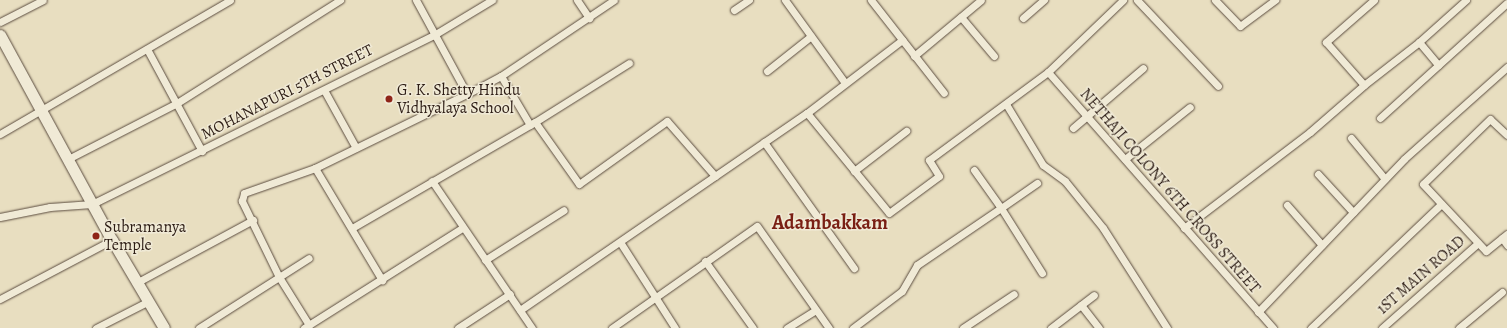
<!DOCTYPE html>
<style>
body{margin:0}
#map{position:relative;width:1507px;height:328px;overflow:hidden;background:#e8dec0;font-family:Alegreya,serif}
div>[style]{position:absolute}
.roads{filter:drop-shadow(0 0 1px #5b4c3f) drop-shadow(0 0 1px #5b4c3f)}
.street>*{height:7px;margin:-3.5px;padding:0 3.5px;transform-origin:3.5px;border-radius:3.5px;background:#f0ead6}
.secondary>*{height:11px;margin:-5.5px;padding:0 5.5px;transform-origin:5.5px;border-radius:5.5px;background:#f0ead6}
.dots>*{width:11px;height:11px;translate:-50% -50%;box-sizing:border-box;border:2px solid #f0ead6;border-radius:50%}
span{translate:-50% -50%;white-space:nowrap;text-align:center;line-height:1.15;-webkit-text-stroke:3px #f0ead6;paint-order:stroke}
.poi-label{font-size:16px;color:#2c1c14}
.left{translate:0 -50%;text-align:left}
.street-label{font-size:16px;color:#2c1c14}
.district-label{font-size:20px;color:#7a1f14;font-weight:700}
</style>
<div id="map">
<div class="roads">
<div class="street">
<div style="left:416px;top:0;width:107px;rotate:61.5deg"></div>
<div style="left:577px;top:0;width:22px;rotate:56deg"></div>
<div style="left:785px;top:0;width:102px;rotate:54.1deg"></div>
<div style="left:871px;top:0;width:118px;rotate:51.9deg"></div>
<div style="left:1137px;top:0;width:118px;rotate:46.7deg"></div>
<div style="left:1215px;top:0;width:36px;rotate:46deg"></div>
<div style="left:1240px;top:26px;width:44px;rotate:-36.6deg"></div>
<div style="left:1374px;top:0;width:64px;rotate:138.8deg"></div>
<div style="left:1326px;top:42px;width:57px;rotate:48.5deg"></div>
<div style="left:1364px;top:85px;width:70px;rotate:-38deg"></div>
<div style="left:1419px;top:42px;width:63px;rotate:-41.8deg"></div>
<div style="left:734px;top:10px;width:18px;rotate:-34deg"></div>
<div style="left:961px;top:17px;width:51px;rotate:49.8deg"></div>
<div style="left:1023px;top:18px;width:28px;rotate:-41deg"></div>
<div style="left:0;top:22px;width:48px;rotate:-27.1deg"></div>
<div style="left:1419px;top:42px;width:30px;rotate:50deg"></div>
<div style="left:147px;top:49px;width:116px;rotate:61.7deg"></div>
<div style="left:914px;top:56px;width:87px;rotate:-39.9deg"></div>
<div style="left:767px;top:71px;width:56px;rotate:-38.5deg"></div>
<div style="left:1048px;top:72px;width:341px;rotate:48.7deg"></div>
<div style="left:501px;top:76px;width:57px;rotate:59.4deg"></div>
<div style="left:324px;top:90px;width:66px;rotate:61.1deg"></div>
<div style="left:1006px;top:104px;width:71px;rotate:58.8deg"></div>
<div style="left:1043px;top:165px;width:27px;rotate:36deg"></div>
<div style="left:1065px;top:181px;width:60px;rotate:51deg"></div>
<div style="left:1103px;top:228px;width:119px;rotate:57.4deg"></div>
<div style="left:807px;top:113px;width:129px;rotate:50.6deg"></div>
<div style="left:889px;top:213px;width:62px;rotate:-36.5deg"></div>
<div style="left:939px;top:176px;width:19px;rotate:-122deg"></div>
<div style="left:929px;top:160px;width:148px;rotate:-36.5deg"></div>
<div style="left:1048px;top:72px;width:104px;rotate:-43.8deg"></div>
<div style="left:1380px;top:118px;width:171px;rotate:-42.2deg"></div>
<div style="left:535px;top:122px;width:76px;rotate:54.6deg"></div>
<div style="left:579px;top:184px;width:108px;rotate:-35.6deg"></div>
<div style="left:667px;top:121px;width:73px;rotate:48.9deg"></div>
<div style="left:1073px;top:128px;width:92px;rotate:-40.6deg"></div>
<div style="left:0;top:134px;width:266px;rotate:-30.2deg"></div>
<div style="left:1507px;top:135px;width:23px;rotate:-137deg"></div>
<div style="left:1490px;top:119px;width:93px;rotate:135.9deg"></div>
<div style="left:1423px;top:184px;width:92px;rotate:46.8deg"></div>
<div style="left:1486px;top:251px;width:27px;rotate:-39deg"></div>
<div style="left:1351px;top:138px;width:53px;rotate:50.3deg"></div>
<div style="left:764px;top:142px;width:155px;rotate:54.5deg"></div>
<div style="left:68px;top:159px;width:123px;rotate:-27.2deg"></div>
<div style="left:177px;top:103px;width:193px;rotate:-32.3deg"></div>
<div style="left:1125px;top:159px;width:83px;rotate:-38.7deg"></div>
<div style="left:315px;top:168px;width:131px;rotate:59.1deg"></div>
<div style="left:974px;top:170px;width:47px;rotate:54.6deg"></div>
<div style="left:1001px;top:208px;width:44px;rotate:-34.8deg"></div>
<div style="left:854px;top:171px;width:66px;rotate:-37.6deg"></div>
<div style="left:1318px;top:174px;width:52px;rotate:47.4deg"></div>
<div style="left:432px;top:181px;width:178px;rotate:55.8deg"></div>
<div style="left:1287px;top:205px;width:53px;rotate:48.8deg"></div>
<div style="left:0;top:217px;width:51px;rotate:-11.3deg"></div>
<div style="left:50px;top:207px;width:42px;rotate:-4.1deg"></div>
<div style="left:92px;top:204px;width:381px;rotate:-26.3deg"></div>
<div style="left:434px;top:35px;width:68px;rotate:-31.1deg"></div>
<div style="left:352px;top:228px;width:211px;rotate:-30.1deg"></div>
<div style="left:535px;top:122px;width:111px;rotate:-32.1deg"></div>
<div style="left:1184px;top:228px;width:158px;rotate:-37.3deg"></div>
<div style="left:1310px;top:132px;width:72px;rotate:-41deg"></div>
<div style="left:1502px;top:238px;width:9px;rotate:54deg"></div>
<div style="left:620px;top:242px;width:102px;rotate:57.4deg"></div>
<div style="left:485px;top:260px;width:93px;rotate:-32.3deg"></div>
<div style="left:705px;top:261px;width:82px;rotate:54.4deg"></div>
<div style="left:136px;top:283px;width:133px;rotate:-28.3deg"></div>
<div style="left:0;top:299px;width:127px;rotate:-27.8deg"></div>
<div style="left:1081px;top:305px;width:29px;rotate:52deg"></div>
<div style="left:520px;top:310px;width:348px;rotate:-34.5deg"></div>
<div style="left:807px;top:113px;width:120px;rotate:-37.5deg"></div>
<div style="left:1258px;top:312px;width:211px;rotate:-46.3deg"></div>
<div style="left:1404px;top:159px;width:138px;rotate:-41.8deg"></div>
<div style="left:309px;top:325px;width:57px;rotate:-122deg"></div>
<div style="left:279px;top:277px;width:85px;rotate:-116deg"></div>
<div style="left:242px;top:201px;width:8px;rotate:-76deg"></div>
<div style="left:244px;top:193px;width:75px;rotate:-19.4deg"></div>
<div style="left:315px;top:168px;width:169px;rotate:-26deg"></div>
<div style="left:467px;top:94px;width:38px;rotate:-28deg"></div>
<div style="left:501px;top:76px;width:136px;rotate:-33.9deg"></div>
<div style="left:96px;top:328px;width:57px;rotate:-27deg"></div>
<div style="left:199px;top:328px;width:130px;rotate:-32.5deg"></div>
<div style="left:304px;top:328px;width:187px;rotate:-32.3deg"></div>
<div style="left:458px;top:328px;width:62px;rotate:-33.2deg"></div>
<div style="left:612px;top:328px;width:177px;rotate:-35.1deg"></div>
<div style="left:757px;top:226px;width:125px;rotate:54.8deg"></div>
<div style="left:787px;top:328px;width:32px;rotate:-32deg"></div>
<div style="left:853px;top:328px;width:61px;rotate:-37.1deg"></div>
<div style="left:902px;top:291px;width:30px;rotate:-60deg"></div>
<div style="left:917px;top:265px;width:102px;rotate:-34.2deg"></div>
<div style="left:1001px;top:208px;width:77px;rotate:57.8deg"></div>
<div style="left:963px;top:328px;width:61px;rotate:-33.7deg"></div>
<div style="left:1051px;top:328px;width:54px;rotate:-37.5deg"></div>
<div style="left:1311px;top:328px;width:180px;rotate:-43.6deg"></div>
<div style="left:1382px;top:328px;width:128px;rotate:-41.5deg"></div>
<div style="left:1459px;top:328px;width:56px;rotate:-39.9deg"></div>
</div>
<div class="secondary">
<div style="left:0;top:35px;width:234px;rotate:61.4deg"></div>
<div style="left:112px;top:240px;width:102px;rotate:59.4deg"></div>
</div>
</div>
<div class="dots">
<div style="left:389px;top:99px;background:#8f2418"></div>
<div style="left:96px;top:236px;background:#8f2418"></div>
</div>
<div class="poi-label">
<span class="left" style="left:397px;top:99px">G. K. Shetty Hindu<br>Vidhyalaya School</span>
<span class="left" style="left:104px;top:236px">Subramanya<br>Temple</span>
</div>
<div class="street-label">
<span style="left:287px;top:92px;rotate:-27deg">MOHANAPURI 5TH STREET</span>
<span style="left:1170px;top:191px;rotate:49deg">NETHAJI COLONY 6TH CROSS STREET</span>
<span style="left:1421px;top:275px;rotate:-41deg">1ST MAIN ROAD</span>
</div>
<div class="district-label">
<span style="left:830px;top:222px">Adambakkam</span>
</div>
</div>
